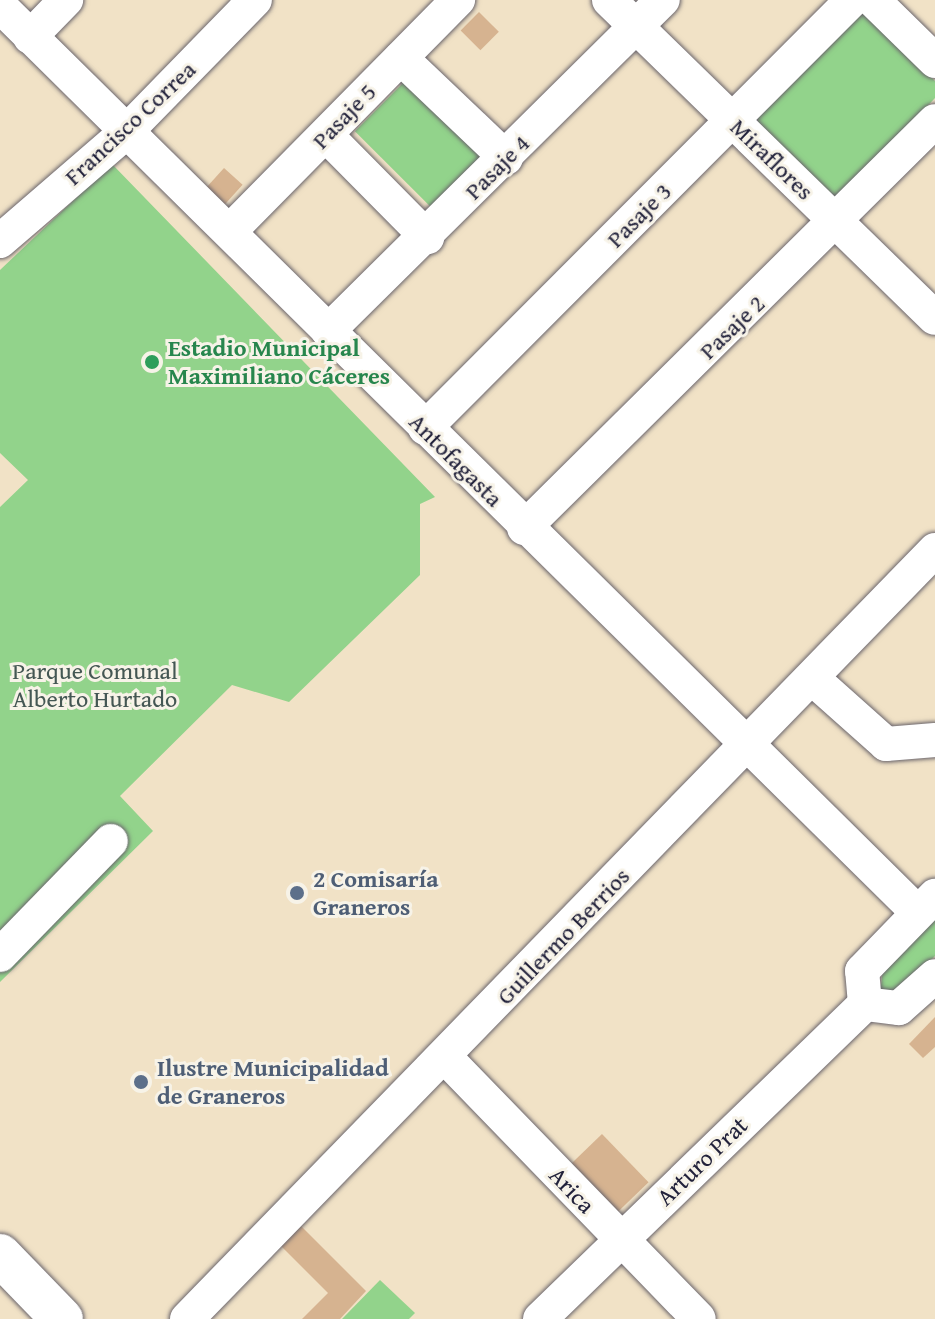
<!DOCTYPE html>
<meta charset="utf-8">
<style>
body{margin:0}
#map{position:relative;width:935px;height:1319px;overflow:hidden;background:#f1e2c6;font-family:"Gentium Book Plus",serif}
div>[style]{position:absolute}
.green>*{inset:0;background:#92d38b;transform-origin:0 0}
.building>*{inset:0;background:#d6b390;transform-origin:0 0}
.roads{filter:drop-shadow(0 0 2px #6a656c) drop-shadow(0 0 2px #6a656c)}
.minor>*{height:34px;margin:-17px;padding:0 17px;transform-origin:17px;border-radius:17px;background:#fff}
.major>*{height:42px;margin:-21px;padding:0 21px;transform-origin:21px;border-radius:21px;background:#fff}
.dots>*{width:22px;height:22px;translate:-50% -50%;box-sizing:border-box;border:4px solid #f7f3e8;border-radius:50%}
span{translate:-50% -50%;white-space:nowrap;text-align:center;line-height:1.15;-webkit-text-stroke:6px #f7f3e8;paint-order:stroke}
.street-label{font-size:24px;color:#22223b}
.leisure-label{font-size:24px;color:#27864d;font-weight:700}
.left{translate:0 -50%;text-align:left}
.park-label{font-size:24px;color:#445753}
.service-label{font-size:24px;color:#4e5e75;font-weight:700}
</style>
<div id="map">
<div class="green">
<div style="clip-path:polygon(863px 7px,935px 81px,935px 98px,830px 209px,749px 124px)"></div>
<div style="left:410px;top:76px;width:112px;height:78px;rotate:45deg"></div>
<div style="clip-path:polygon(112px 164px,435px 497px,420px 504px,420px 575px,289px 702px,232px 685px,120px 796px,153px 831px,0 982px,0 507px,28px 480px,0 453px,0 270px)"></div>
<div style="clip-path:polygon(935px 917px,935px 956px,898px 993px,880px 993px,883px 969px)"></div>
<div style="clip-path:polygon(380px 1280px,415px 1313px,409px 1319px,342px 1319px)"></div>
</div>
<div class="building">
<div style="left:479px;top:12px;width:28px;height:26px;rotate:45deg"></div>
<div style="left:224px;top:168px;width:25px;height:29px;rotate:42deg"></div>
<div style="clip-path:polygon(935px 1017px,935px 1047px,923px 1058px,909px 1044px)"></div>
<div style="left:602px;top:1134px;width:67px;height:49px;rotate:46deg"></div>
<div style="clip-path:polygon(299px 1224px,366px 1291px,340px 1319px,302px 1319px,328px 1293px,280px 1245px)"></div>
</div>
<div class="roads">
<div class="minor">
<div style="left:609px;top:0;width:455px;rotate:44.3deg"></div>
<div style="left:873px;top:0;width:87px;rotate:44.5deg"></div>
<div style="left:0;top:6px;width:1286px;rotate:44.65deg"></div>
<div style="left:30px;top:37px;width:52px;rotate:-45.8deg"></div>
<div style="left:401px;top:58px;width:145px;rotate:43.6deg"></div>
<div style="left:326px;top:135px;width:144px;rotate:45.3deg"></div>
<div style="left:230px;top:231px;width:325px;rotate:-45.4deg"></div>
<div style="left:0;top:241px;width:165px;rotate:-40.8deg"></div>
<div style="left:125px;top:133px;width:186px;rotate:-45.7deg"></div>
<div style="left:328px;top:331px;width:471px;rotate:-44.7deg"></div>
<div style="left:425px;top:428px;width:605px;rotate:-45.07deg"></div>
<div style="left:524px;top:528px;width:578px;rotate:-44.72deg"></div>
<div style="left:812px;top:678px;width:99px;rotate:41.7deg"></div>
<div style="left:886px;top:744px;width:49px;rotate:-4.7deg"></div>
<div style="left:0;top:955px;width:159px;rotate:-45.8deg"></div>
<div style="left:865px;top:1004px;width:33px;rotate:-95deg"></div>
<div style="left:862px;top:971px;width:105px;rotate:-45.8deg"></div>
<div style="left:865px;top:1004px;width:34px;rotate:7deg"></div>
<div style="left:899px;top:1008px;width:48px;rotate:-41.6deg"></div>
<div style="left:446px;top:1058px;width:363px;rotate:45.9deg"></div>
<div style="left:187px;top:1319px;width:1073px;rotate:-45.79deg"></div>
<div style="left:540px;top:1319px;width:453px;rotate:-44.1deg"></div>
</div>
<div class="major">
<div style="left:0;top:1255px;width:89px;rotate:45.9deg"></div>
</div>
</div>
<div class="dots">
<div style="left:152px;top:362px;background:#2e9e5b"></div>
<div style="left:297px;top:893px;background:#5c6f8a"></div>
<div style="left:141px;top:1082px;background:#5c6f8a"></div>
</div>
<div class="street-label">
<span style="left:344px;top:116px;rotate:-46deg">Pasaje 5</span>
<span style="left:130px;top:123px;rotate:-43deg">Francisco Correa</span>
<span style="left:772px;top:159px;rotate:44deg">Miraflores</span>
<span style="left:497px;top:167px;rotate:-45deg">Pasaje 4</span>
<span style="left:639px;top:215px;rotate:-45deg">Pasaje 3</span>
<span style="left:732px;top:327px;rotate:-44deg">Pasaje 2</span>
<span style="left:456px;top:460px;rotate:45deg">Antofagasta</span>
<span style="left:563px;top:936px;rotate:-46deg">Guillermo Berrios</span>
<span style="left:702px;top:1161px;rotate:-44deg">Arturo Prat</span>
<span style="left:572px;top:1190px;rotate:46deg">Arica</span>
</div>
<div class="leisure-label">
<span class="left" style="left:168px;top:362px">Estadio Municipal<br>Maximiliano Cáceres</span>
</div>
<div class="park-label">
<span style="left:95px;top:685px">Parque Comunal<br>Alberto Hurtado</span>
</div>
<div class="service-label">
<span class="left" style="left:313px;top:893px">2 Comisaría<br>Graneros</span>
<span class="left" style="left:157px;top:1082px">Ilustre Municipalidad<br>de Graneros</span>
</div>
</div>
